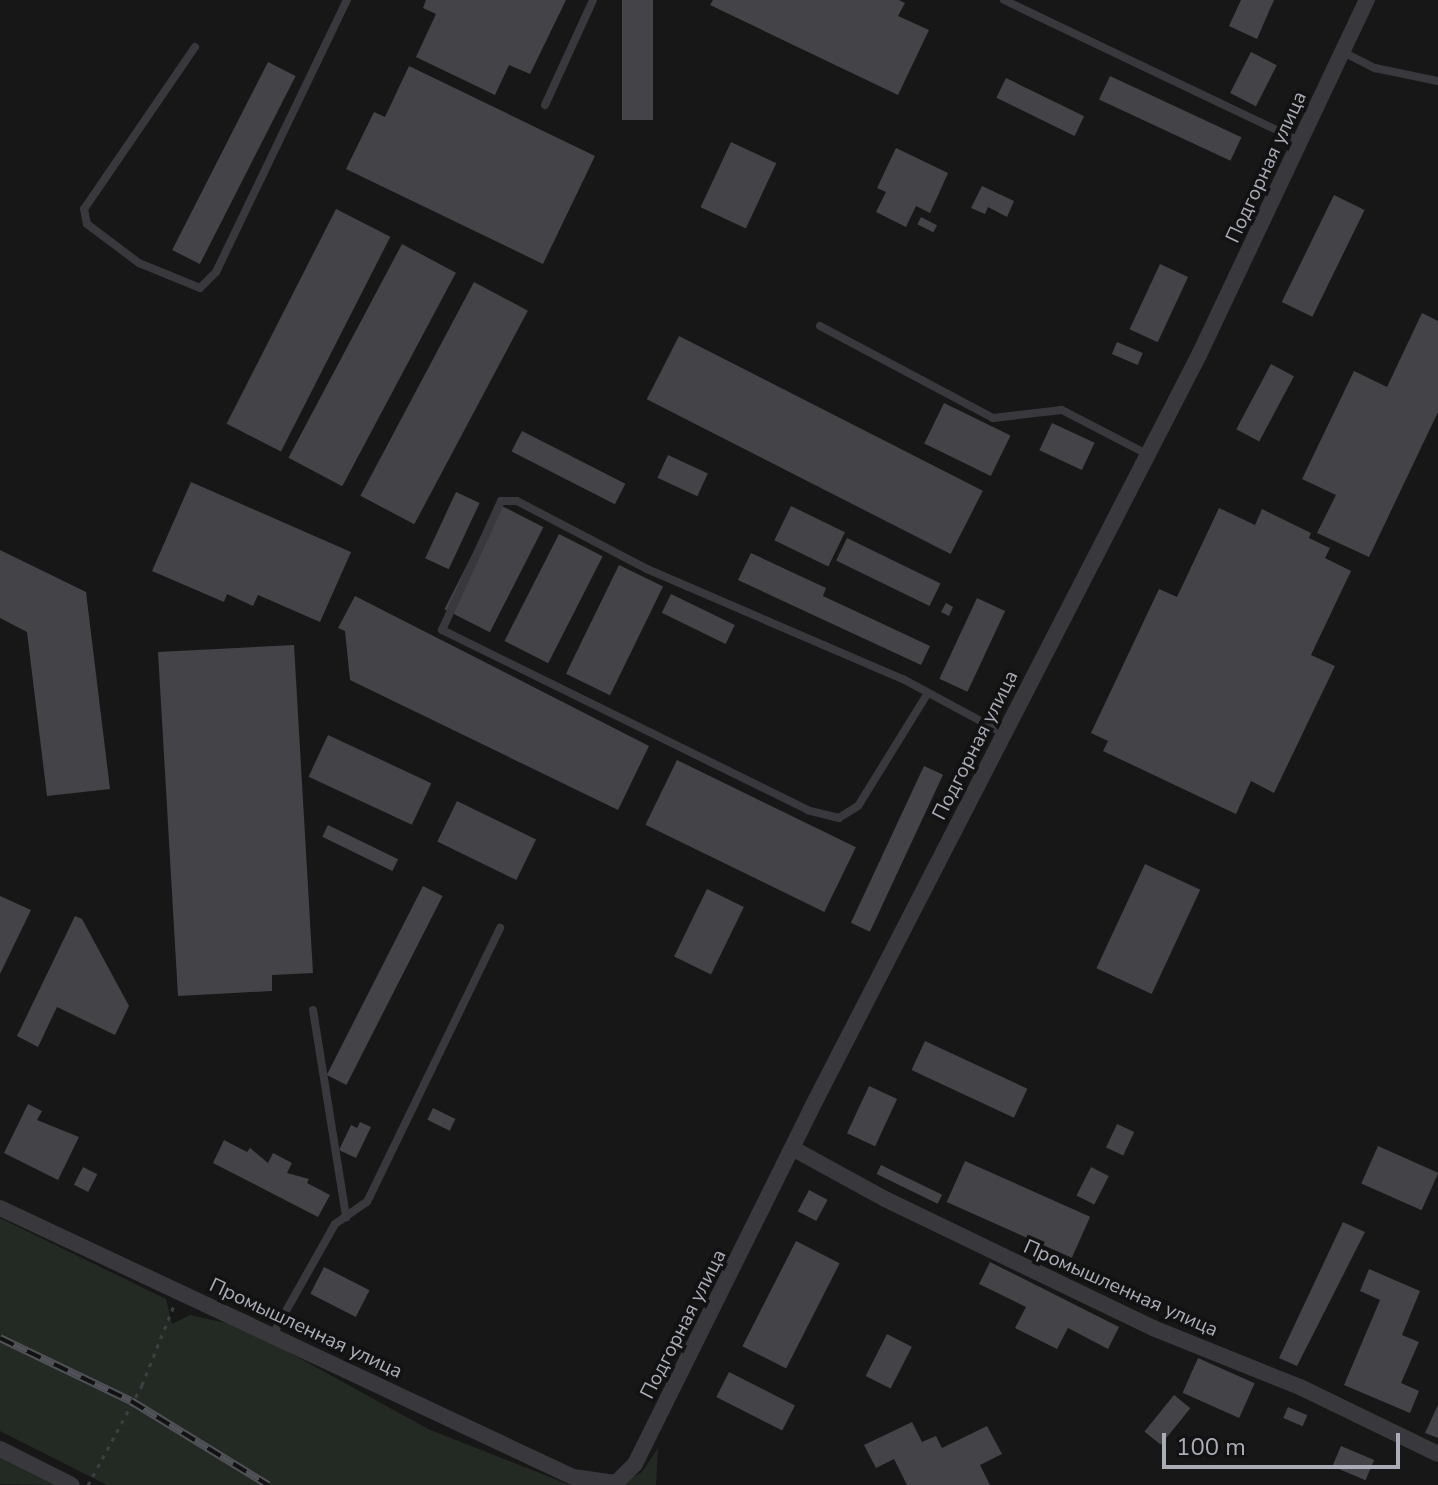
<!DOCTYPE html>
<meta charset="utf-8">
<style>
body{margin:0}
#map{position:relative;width:1438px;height:1485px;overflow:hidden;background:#171718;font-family:"Nunito Sans",sans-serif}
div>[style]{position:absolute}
.green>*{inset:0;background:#232a24}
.building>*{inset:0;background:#444448;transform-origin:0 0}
.path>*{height:3px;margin-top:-1.5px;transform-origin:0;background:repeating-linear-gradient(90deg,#3e3f44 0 4px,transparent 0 10px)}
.service>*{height:8px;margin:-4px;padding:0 4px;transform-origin:4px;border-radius:4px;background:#38383d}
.minor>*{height:16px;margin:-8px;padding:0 8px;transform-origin:8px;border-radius:8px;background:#38383d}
.rail>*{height:8px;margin-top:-4px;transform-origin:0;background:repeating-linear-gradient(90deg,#121213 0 15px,#515258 0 30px);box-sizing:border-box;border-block:2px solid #515258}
span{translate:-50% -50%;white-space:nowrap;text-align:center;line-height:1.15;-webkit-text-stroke:7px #121213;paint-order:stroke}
.street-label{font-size:20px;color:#aaadb7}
.scale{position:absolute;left:1162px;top:1433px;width:238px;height:36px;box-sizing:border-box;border:4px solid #aaadb7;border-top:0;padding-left:10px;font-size:24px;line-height:28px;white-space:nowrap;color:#aaadb7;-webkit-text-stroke:6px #121213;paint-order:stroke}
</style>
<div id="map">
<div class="green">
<div style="clip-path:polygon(0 1218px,166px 1299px,172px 1324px,190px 1315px,243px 1327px,428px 1429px,570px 1485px,107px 1485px,0 1431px)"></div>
<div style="clip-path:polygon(658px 1448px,656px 1485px,619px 1485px,642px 1472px)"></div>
<div style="clip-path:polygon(0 1458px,53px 1485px,0 1484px)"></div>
</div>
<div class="building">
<div style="clip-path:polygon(426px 0,566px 0,530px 74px,509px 65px,495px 95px,416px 57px,436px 14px,423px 8px)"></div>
<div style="left:622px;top:0;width:31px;height:120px"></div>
<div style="clip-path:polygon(713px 0,899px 0,905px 3px,898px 16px,929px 30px,898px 95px,710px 5px)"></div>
<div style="clip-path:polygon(1241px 0,1274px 0,1257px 39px,1229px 26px)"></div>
<div style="left:1251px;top:52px;width:29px;height:46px;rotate:27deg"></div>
<div style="left:268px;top:62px;width:31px;height:211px;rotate:27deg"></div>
<div style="clip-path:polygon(409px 66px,595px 156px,543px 264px,346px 169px,374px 112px,385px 117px)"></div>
<div style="left:1110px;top:76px;width:145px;height:26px;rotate:25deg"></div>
<div style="left:1006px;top:78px;width:87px;height:22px;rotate:26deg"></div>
<div style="left:731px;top:142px;width:50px;height:72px;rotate:25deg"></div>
<div style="clip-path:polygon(896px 148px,948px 173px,930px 213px,916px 206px,906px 227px,876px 212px,886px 192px,877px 188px)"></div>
<div style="clip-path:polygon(982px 186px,1014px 201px,1007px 217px,988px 207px,985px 214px,971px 208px)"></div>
<div style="left:1334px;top:195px;width:34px;height:119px;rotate:26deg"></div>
<div style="left:336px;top:209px;width:61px;height:241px;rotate:27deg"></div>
<div style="left:921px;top:217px;width:18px;height:8px;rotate:27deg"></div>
<div style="left:402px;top:244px;width:61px;height:242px;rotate:28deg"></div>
<div style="left:1160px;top:264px;width:31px;height:72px;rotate:25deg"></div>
<div style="left:474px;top:282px;width:61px;height:242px;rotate:28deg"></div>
<div style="clip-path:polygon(1422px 313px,1438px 321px,1438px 412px,1369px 557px,1317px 533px,1336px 495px,1302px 479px,1354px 371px,1387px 387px)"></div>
<div style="left:679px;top:336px;width:341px;height:71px;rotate:27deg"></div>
<div style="left:1117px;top:342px;width:28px;height:13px;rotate:23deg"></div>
<div style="left:1271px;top:364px;width:26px;height:74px;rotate:28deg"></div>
<div style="left:944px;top:403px;width:74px;height:45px;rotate:26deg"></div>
<div style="left:1052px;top:423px;width:47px;height:30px;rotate:25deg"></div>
<div style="left:522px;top:431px;width:116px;height:23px;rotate:27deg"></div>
<div style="left:668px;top:455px;width:44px;height:25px;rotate:25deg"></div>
<div style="clip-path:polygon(191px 482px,351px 552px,320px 622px,258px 595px,253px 606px,227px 594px,224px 602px,152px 571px)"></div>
<div style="left:456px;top:492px;width:26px;height:73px;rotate:25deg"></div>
<div style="left:498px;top:504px;width:51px;height:118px;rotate:27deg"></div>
<div style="left:791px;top:506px;width:60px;height:38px;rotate:26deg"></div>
<div style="clip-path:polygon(1219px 508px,1255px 525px,1262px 509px,1311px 533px,1309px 538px,1330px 548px,1325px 558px,1351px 571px,1311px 655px,1335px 666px,1274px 793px,1251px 781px,1236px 814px,1103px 751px,1108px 741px,1091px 733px,1159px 589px,1177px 597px)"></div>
<div style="left:559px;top:534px;width:49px;height:120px;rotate:27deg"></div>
<div style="left:847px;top:538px;width:104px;height:25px;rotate:26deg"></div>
<div style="clip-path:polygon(0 550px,86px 592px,110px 789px,47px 796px,27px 632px,0 618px)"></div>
<div style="clip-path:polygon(751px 553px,826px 588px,823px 596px,930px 646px,921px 665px,738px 580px)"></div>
<div style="left:619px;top:565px;width:49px;height:121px;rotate:26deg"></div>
<div style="left:671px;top:594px;width:71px;height:21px;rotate:26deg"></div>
<div style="clip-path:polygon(355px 596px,649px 746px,618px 810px,350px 680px,345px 631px,338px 628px)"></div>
<div style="left:977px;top:598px;width:31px;height:89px;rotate:25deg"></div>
<div style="clip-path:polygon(946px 603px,953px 607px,949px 616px,941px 612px)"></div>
<div style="clip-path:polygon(294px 645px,313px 973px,272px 975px,272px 991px,178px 996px,158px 652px)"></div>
<div style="left:328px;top:735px;width:114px;height:46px;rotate:25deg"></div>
<div style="left:677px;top:760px;width:199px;height:72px;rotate:26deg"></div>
<div style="left:924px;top:766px;width:21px;height:173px;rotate:25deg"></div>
<div style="left:457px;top:801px;width:88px;height:45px;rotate:26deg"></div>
<div style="left:328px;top:825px;width:78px;height:13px;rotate:26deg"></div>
<div style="left:1145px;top:864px;width:61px;height:115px;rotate:25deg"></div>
<div style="left:423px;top:886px;width:22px;height:212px;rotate:27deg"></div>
<div style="left:707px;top:889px;width:41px;height:75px;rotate:26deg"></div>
<div style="clip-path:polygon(0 896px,31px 910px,0 974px)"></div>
<div style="clip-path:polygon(75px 916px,82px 919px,129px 1006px,115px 1035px,57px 1007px,38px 1047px,17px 1036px)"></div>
<div style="left:925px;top:1041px;width:113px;height:32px;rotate:25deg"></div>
<div style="left:869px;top:1086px;width:31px;height:52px;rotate:25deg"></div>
<div style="clip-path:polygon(28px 1104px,42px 1111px,37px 1120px,79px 1137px,58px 1180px,4px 1153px)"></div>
<div style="left:433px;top:1108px;width:25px;height:13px;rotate:26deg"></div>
<div style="clip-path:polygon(360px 1122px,371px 1127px,356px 1158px,339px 1150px,351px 1125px,357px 1128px)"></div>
<div style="left:1117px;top:1124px;width:19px;height:26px;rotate:25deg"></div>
<div style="clip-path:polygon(224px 1140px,247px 1152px,250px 1148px,268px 1163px,273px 1153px,292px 1163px,287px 1173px,309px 1179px,307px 1183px,330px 1195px,318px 1217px,213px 1163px)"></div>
<div style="left:1378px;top:1146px;width:66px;height:41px;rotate:24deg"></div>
<div style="left:965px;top:1161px;width:137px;height:45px;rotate:24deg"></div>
<div style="left:881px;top:1165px;width:68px;height:10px;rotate:26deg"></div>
<div style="left:83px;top:1167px;width:16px;height:20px;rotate:27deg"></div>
<div style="left:1091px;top:1167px;width:20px;height:32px;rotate:27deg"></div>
<div style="left:809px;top:1190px;width:21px;height:24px;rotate:28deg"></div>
<div style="clip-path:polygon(1343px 1222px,1365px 1232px,1297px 1366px,1279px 1358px)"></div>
<div style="left:796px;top:1241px;width:49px;height:118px;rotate:27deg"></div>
<div style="clip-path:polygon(990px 1262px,1119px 1327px,1108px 1349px,1068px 1328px,1057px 1349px,1015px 1328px,1026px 1307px,979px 1284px)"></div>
<div style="left:324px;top:1267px;width:51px;height:30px;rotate:27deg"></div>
<div style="clip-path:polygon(1369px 1269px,1420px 1291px,1402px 1335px,1419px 1342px,1401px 1383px,1419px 1391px,1410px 1413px,1344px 1385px,1380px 1300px,1360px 1291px)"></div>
<div style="left:887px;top:1334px;width:28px;height:47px;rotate:27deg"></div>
<div style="left:1198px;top:1358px;width:62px;height:38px;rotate:24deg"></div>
<div style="left:729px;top:1372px;width:74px;height:28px;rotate:27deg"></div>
<div style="left:1174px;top:1395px;width:21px;height:47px;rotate:39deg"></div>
<div style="clip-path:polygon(1438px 1405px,1438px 1438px,1425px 1433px)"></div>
<div style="left:1288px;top:1407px;width:21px;height:12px;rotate:23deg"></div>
<div style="clip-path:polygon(912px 1422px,922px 1442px,936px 1436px,942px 1448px,987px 1426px,1002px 1454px,980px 1465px,990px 1485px,907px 1485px,894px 1459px,876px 1468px,864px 1445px)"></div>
<div style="left:1341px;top:1446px;width:36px;height:22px;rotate:23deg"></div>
</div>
<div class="path">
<div style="left:88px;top:1485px;width:114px;rotate:-61.6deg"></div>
<div style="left:142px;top:1385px;width:86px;rotate:-68.2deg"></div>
</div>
<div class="service">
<div style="left:1004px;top:0;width:328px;rotate:25.5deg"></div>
<div style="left:195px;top:47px;width:196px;rotate:124.4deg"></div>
<div style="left:84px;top:209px;width:15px;rotate:79deg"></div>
<div style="left:87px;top:224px;width:65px;rotate:36.9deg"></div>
<div style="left:139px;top:263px;width:66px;rotate:22.3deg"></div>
<div style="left:200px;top:288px;width:23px;rotate:-45deg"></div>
<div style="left:216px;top:272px;width:302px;rotate:-64.3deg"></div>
<div style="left:1343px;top:52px;width:36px;rotate:27deg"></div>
<div style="left:1375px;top:68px;width:64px;rotate:11.7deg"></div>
<div style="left:545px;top:105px;width:115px;rotate:-65.4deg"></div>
<div style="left:820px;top:326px;width:196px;rotate:28deg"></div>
<div style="left:993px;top:418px;width:69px;rotate:-6.6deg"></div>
<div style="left:1062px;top:410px;width:96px;rotate:27.4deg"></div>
<div style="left:926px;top:696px;width:129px;rotate:121.7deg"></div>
<div style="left:858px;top:806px;width:22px;rotate:148deg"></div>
<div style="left:839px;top:818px;width:32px;rotate:-166deg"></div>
<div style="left:808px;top:810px;width:408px;rotate:-153.8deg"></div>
<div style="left:442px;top:630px;width:142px;rotate:-65.4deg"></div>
<div style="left:501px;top:501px;width:16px"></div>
<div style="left:517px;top:501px;width:147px;rotate:27.6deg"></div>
<div style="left:647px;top:569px;width:279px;rotate:23.3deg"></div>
<div style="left:903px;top:679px;width:114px;rotate:28.4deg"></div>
<div style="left:313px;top:1010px;width:210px;rotate:80.9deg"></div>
<div style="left:273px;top:1334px;width:126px;rotate:-60.6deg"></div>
<div style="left:335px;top:1224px;width:39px;rotate:-35deg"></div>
<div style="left:367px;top:1202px;width:305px;rotate:-64.1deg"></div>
</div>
<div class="minor">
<div style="left:792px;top:1148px;width:106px;rotate:28.7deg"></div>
<div style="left:885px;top:1199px;width:297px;rotate:25.7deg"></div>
<div style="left:1153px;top:1328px;width:158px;rotate:21.9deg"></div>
<div style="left:1300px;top:1387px;width:153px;rotate:25.9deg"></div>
<div style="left:0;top:1208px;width:633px;rotate:25.15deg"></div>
<div style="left:573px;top:1477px;width:43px;rotate:7.9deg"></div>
<div style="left:616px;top:1483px;width:27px;rotate:-45deg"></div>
<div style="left:635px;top:1464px;width:394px;rotate:-63.6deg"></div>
<div style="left:810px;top:1111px;width:850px;rotate:-62.77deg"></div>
<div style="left:1199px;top:355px;width:393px;rotate:-64.7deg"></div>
<div style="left:0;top:1449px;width:80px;rotate:26.6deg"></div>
</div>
<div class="rail">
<div style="left:0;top:1338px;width:145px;rotate:25.7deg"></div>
<div style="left:131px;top:1401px;width:161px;rotate:31.5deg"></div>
</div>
<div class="street-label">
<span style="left:1266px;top:167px;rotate:-65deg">Подгорная улица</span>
<span style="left:975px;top:745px;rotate:-63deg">Подгорная улица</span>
<span style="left:1121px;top:1288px;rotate:24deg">Промышленная улица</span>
<span style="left:683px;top:1324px;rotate:-63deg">Подгорная улица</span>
<span style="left:306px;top:1328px;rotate:25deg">Промышленная улица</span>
</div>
<div class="scale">100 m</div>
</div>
